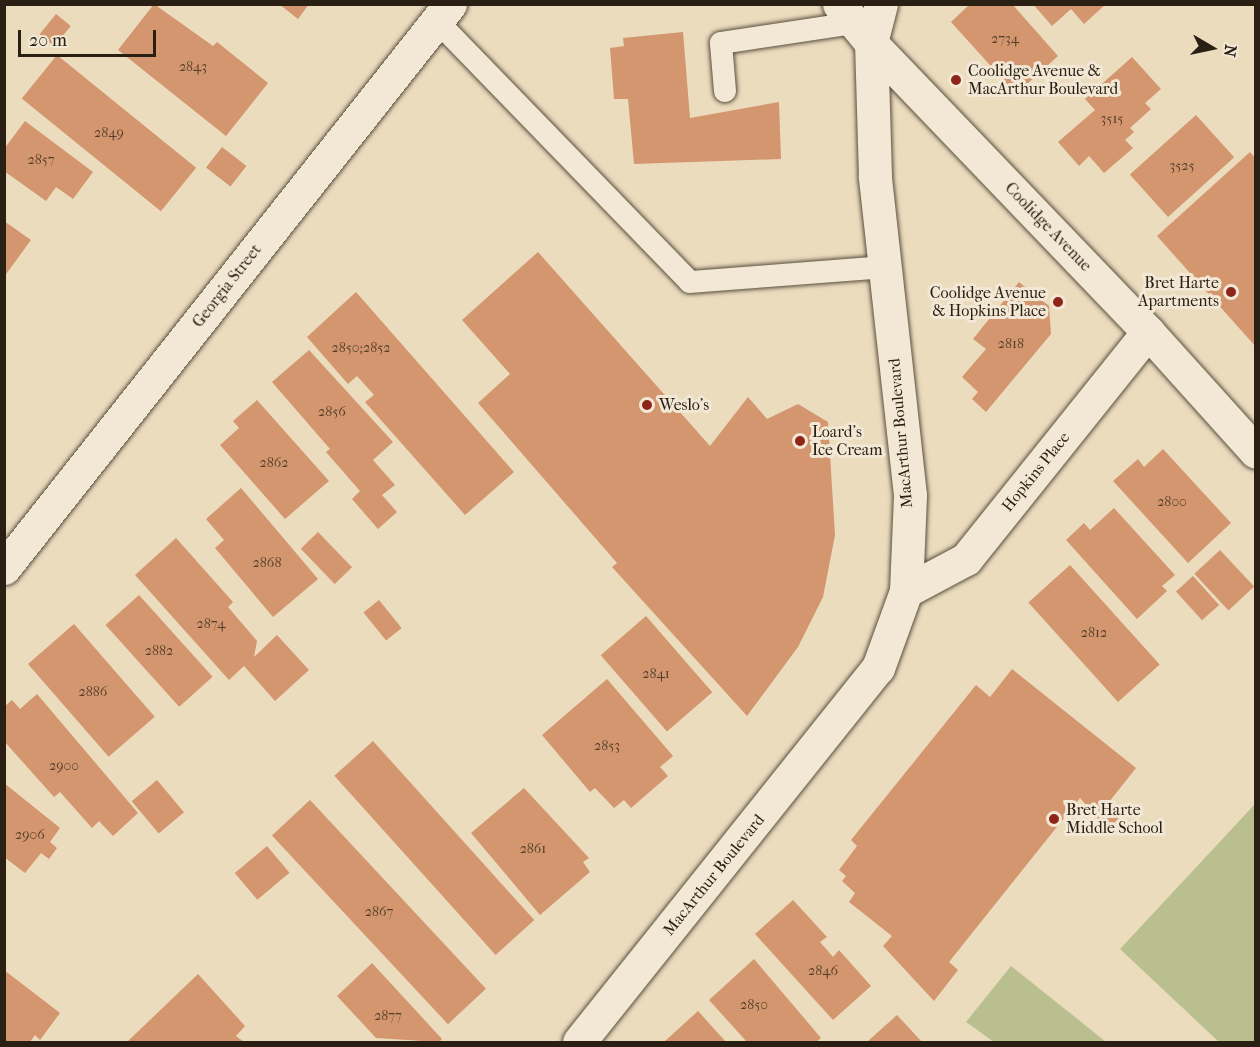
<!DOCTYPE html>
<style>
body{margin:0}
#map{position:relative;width:1260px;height:1047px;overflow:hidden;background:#ebdcbe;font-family:"IM FELL French Canon",serif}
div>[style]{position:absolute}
.green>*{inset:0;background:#babf8f}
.building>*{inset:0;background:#d3966f;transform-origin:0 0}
.roads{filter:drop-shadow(0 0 2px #5a4f3e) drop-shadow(0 0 2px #5a4f3e)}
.lane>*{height:22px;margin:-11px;padding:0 11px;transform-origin:11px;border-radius:11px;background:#f2e8d5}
.street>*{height:33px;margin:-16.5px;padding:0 16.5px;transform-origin:16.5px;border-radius:16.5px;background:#f2e8d5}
.secondary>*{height:33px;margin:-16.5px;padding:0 16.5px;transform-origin:16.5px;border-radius:16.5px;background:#f2e8d5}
.dots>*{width:16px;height:16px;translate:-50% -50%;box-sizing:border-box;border:3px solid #f2e8d5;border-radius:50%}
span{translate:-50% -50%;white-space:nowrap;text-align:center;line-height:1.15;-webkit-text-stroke:6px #f2e8d5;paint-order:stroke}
.number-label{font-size:14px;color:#543e2a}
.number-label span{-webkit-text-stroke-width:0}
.poi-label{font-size:16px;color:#292013}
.left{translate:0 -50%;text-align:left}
.right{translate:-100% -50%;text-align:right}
.street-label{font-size:16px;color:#292013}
.frame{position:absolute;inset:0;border:6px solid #292013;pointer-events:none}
.north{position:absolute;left:1182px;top:18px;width:60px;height:60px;-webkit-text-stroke:4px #f2e8d5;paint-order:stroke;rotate:99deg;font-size:16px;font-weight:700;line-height:24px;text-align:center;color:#292013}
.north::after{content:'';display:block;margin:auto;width:21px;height:27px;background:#292013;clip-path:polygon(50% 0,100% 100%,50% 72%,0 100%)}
.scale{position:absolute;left:18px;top:30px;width:138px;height:27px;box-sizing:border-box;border:3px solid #292013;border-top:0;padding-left:8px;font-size:18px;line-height:21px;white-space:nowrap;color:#292013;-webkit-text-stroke:4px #f2e8d5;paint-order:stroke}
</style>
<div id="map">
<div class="green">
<div style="clip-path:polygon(1255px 804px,1255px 1042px,1219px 1042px,1120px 949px)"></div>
<div style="clip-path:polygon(1011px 966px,1080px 1021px,1106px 1042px,994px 1042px,966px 1022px)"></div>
</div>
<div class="building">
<div style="clip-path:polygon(154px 4px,213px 46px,217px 42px,268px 83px,226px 136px,118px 50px)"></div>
<div style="clip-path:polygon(279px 4px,309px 4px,298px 19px)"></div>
<div style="clip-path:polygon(970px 4px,1012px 4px,1058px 56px,1016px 94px,951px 22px)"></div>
<div style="clip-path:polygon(1033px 4px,1106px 4px,1084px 24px,1071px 9px,1052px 26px)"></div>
<div style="left:56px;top:14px;width:19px;height:26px;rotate:39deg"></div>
<div style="clip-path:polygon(683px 32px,690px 118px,779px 102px,781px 159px,634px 164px,628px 99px,614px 99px,610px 48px,624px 46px,623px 38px)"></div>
<div style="left:57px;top:55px;width:179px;height:56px;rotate:39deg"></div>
<div style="clip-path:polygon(1132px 57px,1161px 89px,1145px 103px,1151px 109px,1130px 128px,1134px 132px,1125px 140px,1133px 148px,1104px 173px,1089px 156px,1079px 166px,1058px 142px,1095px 110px,1085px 99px)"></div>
<div style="left:1196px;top:115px;width:57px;height:89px;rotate:48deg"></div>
<div style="clip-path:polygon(25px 121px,93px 172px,73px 199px,56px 187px,46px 201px,4px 171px,4px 149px)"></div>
<div style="left:222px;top:147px;width:31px;height:26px;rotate:38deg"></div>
<div style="clip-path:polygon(1250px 152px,1256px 159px,1256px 347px,1157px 236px)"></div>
<div style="clip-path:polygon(4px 221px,31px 240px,4px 277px)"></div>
<div style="clip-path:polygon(538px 252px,710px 446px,748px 397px,767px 419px,798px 404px,828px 422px,835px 535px,823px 597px,798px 647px,747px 716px,612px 567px,617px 563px,478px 403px,510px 374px,462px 320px)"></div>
<div style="clip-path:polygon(1019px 282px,1049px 306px,1051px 334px,986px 412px,972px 399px,978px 392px,962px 377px,986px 349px,973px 339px)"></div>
<div style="clip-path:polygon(356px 292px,514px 472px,465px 515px,365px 402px,374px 395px,357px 376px,348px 384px,307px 337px)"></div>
<div style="clip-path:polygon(309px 350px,393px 442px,373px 460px,395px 485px,382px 495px,397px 512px,378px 529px,352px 499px,360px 491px,326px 452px,330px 449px,272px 382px)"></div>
<div style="clip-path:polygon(257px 400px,329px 481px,285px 519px,220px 445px,239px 428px,233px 421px)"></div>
<div style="clip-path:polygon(1163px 449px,1231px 523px,1188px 563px,1113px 481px,1138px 459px,1144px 467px)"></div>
<div style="clip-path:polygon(241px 488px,318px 579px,273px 617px,215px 548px,224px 540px,206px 519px)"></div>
<div style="clip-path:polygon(1114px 508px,1175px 575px,1162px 586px,1167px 591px,1137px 619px,1066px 540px,1084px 523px,1090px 530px)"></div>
<div style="left:318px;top:532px;width:49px;height:24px;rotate:46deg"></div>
<div style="clip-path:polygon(176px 538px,233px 602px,228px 607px,257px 641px,254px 657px,277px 635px,309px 670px,275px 701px,244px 666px,229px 680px,135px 575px)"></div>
<div style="left:1220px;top:550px;width:50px;height:35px;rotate:47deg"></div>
<div style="left:1070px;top:565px;width:134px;height:56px;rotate:48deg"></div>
<div style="left:1193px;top:576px;width:39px;height:23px;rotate:48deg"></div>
<div style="left:139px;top:595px;width:110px;height:45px;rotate:48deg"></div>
<div style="left:379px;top:600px;width:36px;height:20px;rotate:51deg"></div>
<div style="left:646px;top:616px;width:101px;height:60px;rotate:49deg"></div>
<div style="left:74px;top:624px;width:123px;height:61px;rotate:49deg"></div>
<div style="clip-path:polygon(1012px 669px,1136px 768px,1109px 802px,1123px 813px,1108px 830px,1080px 798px,949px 962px,958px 970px,934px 1001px,883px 946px,892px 936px,849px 902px,855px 893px,842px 881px,846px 876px,839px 870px,857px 846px,851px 840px,976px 685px,990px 697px)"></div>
<div style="clip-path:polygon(607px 679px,673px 756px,660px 767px,668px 776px,631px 808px,624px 800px,614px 808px,595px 788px,590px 792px,542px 735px)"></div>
<div style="clip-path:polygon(37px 694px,138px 813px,113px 836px,99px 821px,92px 828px,60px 792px,54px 797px,4px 741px,4px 707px,12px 700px,20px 709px)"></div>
<div style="left:373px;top:741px;width:241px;height:52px;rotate:48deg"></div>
<div style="left:157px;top:780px;width:42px;height:33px;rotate:50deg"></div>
<div style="clip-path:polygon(4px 783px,60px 828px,50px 842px,57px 848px,49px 859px,41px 853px,25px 873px,4px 857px)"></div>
<div style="clip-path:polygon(524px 788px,589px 858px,583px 862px,590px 872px,540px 915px,471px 833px)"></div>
<div style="left:310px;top:800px;width:258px;height:52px;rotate:47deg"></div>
<div style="left:267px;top:846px;width:35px;height:42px;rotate:50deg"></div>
<div style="clip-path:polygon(793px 900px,827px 937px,820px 942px,833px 957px,839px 950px,871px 986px,833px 1020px,755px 934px)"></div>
<div style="clip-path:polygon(754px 959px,821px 1038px,816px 1042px,747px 1042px,709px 1000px)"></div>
<div style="clip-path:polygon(372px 963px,442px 1039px,439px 1042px,376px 1038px,337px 996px)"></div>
<div style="clip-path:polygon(4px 970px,60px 1013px,40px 1040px,35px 1035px,30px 1042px,4px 1042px)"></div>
<div style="clip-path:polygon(198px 974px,245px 1026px,236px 1036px,244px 1042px,127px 1042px)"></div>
<div style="clip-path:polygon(698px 1011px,726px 1042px,664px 1042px)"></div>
<div style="clip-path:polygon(897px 1015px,922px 1042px,867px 1042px)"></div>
</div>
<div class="roads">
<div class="lane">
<div style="left:437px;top:21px;width:363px;rotate:45.9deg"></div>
<div style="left:690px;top:282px;width:195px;rotate:-4.4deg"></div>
<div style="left:725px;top:91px;width:48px;rotate:-94.8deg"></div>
<div style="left:721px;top:43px;width:134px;rotate:-8.6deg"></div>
</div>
<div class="street">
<div style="left:871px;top:43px;width:400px;rotate:46.2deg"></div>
<div style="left:1148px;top:332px;width:161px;rotate:48deg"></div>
<div style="left:4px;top:568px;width:719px;rotate:-51.66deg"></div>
<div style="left:906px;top:591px;width:68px;rotate:-28.1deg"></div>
<div style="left:966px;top:559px;width:291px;rotate:-51.3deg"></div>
</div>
<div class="secondary">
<div style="left:839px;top:4px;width:50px;rotate:50.6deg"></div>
<div style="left:579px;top:1042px;width:479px;rotate:-51.4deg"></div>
<div style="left:878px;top:668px;width:82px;rotate:-70deg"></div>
<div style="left:906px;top:591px;width:96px;rotate:-87.6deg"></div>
<div style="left:910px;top:495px;width:321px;rotate:-96.3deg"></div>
<div style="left:875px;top:176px;width:133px;rotate:-91.7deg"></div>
<div style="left:871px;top:43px;width:40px;rotate:-75.6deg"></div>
</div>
</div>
<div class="dots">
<div style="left:956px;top:80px;background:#8f2418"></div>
<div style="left:1231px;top:292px;background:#8f2418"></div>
<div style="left:1058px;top:302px;background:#8f2418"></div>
<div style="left:647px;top:405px;background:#8f2418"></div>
<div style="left:800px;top:441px;background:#8f2418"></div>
<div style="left:1054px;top:819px;background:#8f2418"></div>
</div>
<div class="number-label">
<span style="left:1005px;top:39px">2734</span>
<span style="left:193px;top:67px">2843</span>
<span style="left:1112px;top:119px">3515</span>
<span style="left:109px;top:133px">2849</span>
<span style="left:41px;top:160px">2857</span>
<span style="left:1182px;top:166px">3525</span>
<span style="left:1011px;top:344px">2818</span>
<span style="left:361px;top:348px">2850;2852</span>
<span style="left:332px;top:412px">2856</span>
<span style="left:274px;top:463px">2862</span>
<span style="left:1172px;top:502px">2800</span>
<span style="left:267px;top:563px">2868</span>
<span style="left:211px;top:624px">2874</span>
<span style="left:1094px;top:633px">2812</span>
<span style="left:159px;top:651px">2882</span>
<span style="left:656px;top:674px">2841</span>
<span style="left:93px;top:692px">2886</span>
<span style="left:607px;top:746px">2853</span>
<span style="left:64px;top:766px">2900</span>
<span style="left:30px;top:835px">2906</span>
<span style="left:533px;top:849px">2861</span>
<span style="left:379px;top:912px">2867</span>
<span style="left:823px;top:971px">2846</span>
<span style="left:754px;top:1005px">2850</span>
<span style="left:388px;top:1016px">2877</span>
</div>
<div class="poi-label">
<span class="left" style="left:968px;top:80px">Coolidge Avenue &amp;<br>MacArthur Boulevard</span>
<span class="right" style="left:1219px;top:292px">Bret Harte<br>Apartments</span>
<span class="right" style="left:1046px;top:302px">Coolidge Avenue<br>&amp; Hopkins Place</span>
<span class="left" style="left:659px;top:405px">Weslo's</span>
<span class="left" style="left:812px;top:441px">Loard's<br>Ice Cream</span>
<span class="left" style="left:1066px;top:819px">Bret Harte<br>Middle School</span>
</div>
<div class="street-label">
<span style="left:1048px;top:227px;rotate:46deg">Coolidge Avenue</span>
<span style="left:227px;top:286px;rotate:-52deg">Georgia Street</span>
<span style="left:901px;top:433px;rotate:-95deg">MacArthur Boulevard</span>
<span style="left:1036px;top:472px;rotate:-51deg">Hopkins Place</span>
<span style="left:714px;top:875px;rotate:-51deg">MacArthur Boulevard</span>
</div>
<div class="frame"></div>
<div class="north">N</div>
<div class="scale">20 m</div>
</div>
